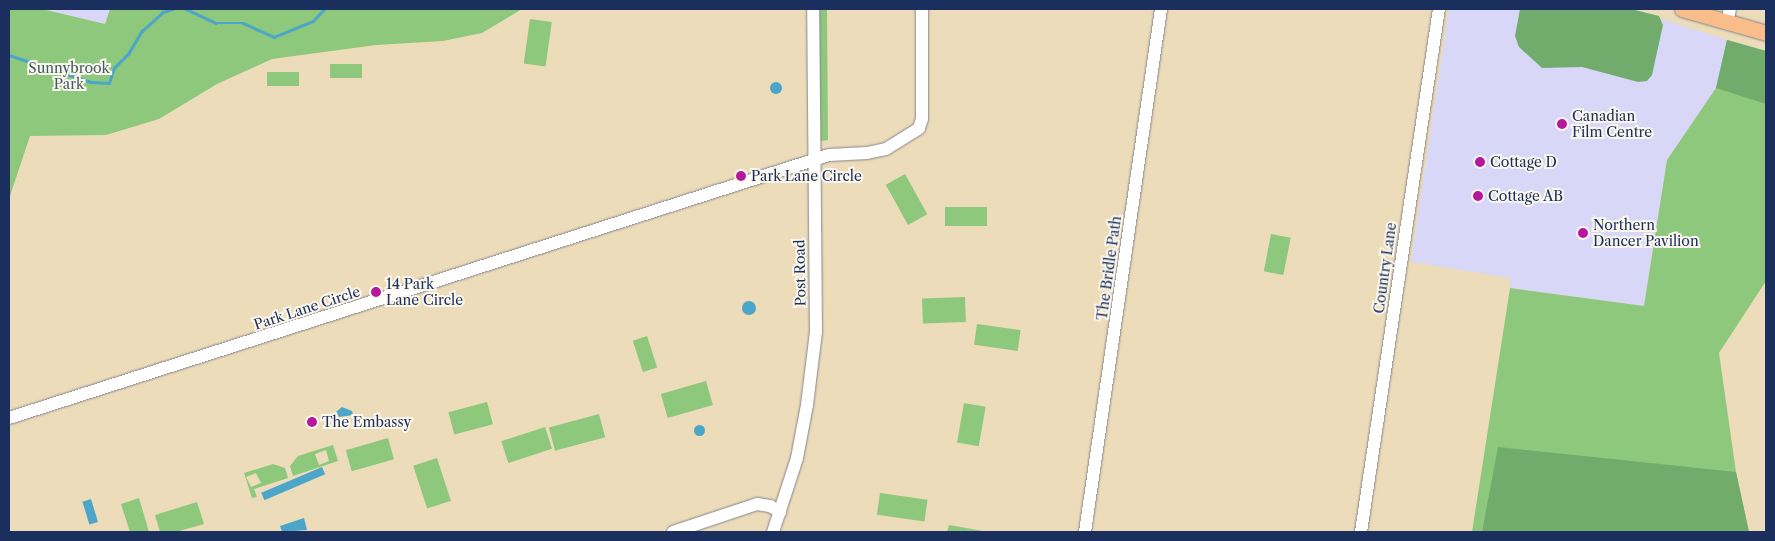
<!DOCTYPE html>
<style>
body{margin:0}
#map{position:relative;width:1775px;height:541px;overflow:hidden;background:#eddcba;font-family:"Libre Caslon Text",serif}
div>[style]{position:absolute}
.built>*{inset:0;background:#d9d7f7}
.green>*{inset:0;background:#8ec87d;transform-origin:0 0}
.forest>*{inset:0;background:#72ac6c}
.water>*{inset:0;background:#4ca6c9;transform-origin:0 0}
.round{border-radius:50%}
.stream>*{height:2.5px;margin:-1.25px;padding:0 1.25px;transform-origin:1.25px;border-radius:1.25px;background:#4ca6c9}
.roads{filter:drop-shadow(0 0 1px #84868c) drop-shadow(0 0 1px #84868c)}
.minor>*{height:12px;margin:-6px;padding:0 6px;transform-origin:6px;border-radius:6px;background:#fff}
.major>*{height:15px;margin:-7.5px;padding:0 7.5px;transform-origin:7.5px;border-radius:7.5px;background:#f8bd89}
.dots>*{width:14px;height:14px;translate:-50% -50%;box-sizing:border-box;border:2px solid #fbf7ec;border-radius:50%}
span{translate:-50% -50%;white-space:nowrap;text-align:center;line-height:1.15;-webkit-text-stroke:4px #fbf7ec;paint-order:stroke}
.park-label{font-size:14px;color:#3e5d67}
.poi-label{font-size:14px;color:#1b2f5e}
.left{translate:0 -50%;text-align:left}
.street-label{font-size:14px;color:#1b2f5e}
.frame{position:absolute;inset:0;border:10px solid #1b2f5e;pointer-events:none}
</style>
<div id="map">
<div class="built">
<div style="clip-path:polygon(42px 9px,110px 9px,105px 24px)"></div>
<div style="clip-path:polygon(1449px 9px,1631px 9px,1727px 40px,1716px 88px,1667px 160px,1644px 306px,1510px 288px,1510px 278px,1411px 262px)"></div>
</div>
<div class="green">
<div style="clip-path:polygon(9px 9px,42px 9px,105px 24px,110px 9px,522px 9px,482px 33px,443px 41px,376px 45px,272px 59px,217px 84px,159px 119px,106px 135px,30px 136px,9px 199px)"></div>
<div style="clip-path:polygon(818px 9px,827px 9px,828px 140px,821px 141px)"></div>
<div style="left:530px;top:19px;width:22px;height:45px;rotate:8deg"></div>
<div style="clip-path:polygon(1727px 40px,1766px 51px,1766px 281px,1719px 353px,1736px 472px,1749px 532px,1472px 532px,1510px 288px,1644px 306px,1667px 160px,1716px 88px)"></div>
<div style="left:330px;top:64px;width:32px;height:14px"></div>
<div style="left:267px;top:72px;width:32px;height:14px"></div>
<div style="left:905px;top:174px;width:46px;height:22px;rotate:61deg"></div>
<div style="left:945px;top:207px;width:42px;height:19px"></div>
<div style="left:1271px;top:234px;width:20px;height:38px;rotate:11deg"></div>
<div style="left:965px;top:297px;width:25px;height:43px;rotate:88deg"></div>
<div style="left:977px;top:324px;width:44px;height:21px;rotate:8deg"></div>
<div style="left:647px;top:336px;width:33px;height:15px;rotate:72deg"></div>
<div style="left:706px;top:381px;width:25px;height:47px;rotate:74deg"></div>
<div style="left:487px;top:402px;width:23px;height:40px;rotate:75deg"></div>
<div style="left:964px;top:403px;width:22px;height:40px;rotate:10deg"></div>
<div style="left:599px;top:414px;width:24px;height:52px;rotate:75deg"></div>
<div style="left:545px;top:427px;width:23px;height:46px;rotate:72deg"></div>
<div style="left:388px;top:438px;width:22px;height:44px;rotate:74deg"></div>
<div style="clip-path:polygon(evenodd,333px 445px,338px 461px,293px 476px,290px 466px,298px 456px,333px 445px,326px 450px,329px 461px,319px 465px,315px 454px,326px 450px)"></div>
<div style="left:437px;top:458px;width:45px;height:25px;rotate:72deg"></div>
<div style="clip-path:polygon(evenodd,273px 464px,285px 468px,288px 478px,254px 489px,257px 497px,252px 498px,244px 473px,273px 464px,256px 473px,261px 483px,251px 487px,246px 477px,256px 473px)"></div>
<div style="left:880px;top:493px;width:48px;height:22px;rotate:8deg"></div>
<div style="clip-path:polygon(139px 498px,149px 532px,130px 532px,121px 504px)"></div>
<div style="clip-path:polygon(197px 502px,204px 524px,176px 532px,160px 532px,155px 515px)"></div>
<div style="clip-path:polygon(949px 525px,989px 532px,947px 532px)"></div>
</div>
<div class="forest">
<div style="clip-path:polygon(1520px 9px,1631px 9px,1659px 16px,1663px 25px,1652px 75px,1647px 81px,1638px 82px,1582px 67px,1542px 68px,1519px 47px,1515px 36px)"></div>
<div style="clip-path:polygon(1727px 40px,1766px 51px,1766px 104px,1716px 88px)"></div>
<div style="clip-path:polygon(1498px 447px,1736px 472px,1749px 532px,1482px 532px)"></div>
</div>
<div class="water">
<div class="round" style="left:770px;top:82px;width:12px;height:12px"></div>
<div class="round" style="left:742px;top:301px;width:14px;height:14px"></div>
<div style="clip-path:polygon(342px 407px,352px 411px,353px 415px,339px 417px,336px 412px)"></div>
<div class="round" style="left:693.5px;top:424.5px;width:11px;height:11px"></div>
<div style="left:322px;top:467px;width:8px;height:66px;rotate:67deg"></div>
<div style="left:91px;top:499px;width:24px;height:9px;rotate:73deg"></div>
<div style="clip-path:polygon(304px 518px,307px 530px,282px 532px,280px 526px)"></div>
</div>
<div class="stream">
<div style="left:186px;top:9px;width:33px;rotate:25deg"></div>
<div style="left:216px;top:23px;width:27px"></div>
<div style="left:243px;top:23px;width:34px;rotate:24deg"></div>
<div style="left:274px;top:37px;width:42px;rotate:-22.3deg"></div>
<div style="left:313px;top:21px;width:16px;rotate:-47deg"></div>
<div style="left:9px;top:55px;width:86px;rotate:18.2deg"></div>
<div style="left:91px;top:82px;width:18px;rotate:3deg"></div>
<div style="left:109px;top:83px;width:16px;rotate:-72deg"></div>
<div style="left:114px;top:68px;width:20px;rotate:-45deg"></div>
<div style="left:128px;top:54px;width:27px;rotate:-59deg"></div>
<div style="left:142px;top:31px;width:28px;rotate:-42deg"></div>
<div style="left:163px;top:12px;width:10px;rotate:-17deg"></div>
</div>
<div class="roads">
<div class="minor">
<div style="left:1727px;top:22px;width:13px;rotate:-77deg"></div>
<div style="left:9px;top:418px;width:861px;rotate:-17.78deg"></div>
<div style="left:829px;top:155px;width:38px;rotate:-3deg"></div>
<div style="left:867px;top:153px;width:19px;rotate:-12deg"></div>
<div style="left:886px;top:149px;width:39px;rotate:-32deg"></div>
<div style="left:919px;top:128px;width:9px;rotate:-72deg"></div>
<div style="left:922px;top:119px;width:110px;rotate:-90deg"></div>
<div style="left:673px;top:532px;width:89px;rotate:-18.4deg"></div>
<div style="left:757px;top:504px;width:13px;rotate:9deg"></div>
<div style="left:770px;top:506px;width:12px;rotate:31deg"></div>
<div style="left:773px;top:532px;width:78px;rotate:-72deg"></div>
<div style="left:797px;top:458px;width:54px;rotate:-79.3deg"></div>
<div style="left:807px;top:405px;width:74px;rotate:-83deg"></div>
<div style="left:816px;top:332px;width:323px;rotate:-90.5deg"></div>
<div style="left:1085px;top:532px;width:528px;rotate:-81.73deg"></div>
<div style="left:1361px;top:532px;width:529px;rotate:-81.52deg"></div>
</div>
<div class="major">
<div style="left:1682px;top:9px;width:87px;rotate:15.9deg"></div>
</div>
</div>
<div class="dots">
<div style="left:1562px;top:124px;background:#b5179e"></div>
<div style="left:1480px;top:162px;background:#b5179e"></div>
<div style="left:741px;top:176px;background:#b5179e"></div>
<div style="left:1478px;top:196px;background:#b5179e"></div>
<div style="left:1583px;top:233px;background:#b5179e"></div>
<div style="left:376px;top:292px;background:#b5179e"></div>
<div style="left:312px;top:422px;background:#b5179e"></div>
</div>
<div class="park-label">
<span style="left:69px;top:76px">Sunnybrook<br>Park</span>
</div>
<div class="poi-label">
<span class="left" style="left:1572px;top:124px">Canadian<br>Film Centre</span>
<span class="left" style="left:1490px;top:162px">Cottage D</span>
<span class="left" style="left:751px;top:176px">Park Lane Circle</span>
<span class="left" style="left:1488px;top:196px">Cottage AB</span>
<span class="left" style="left:1593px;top:233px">Northern<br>Dancer Pavilion</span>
<span class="left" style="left:386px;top:292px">14 Park<br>Lane Circle</span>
<span class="left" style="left:322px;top:422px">The Embassy</span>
</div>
<div class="street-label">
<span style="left:1109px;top:268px;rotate:-82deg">The Bridle Path</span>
<span style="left:1385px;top:268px;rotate:-82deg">Country Lane</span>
<span style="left:800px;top:273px;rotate:-91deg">Post Road</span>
<span style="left:307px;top:308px;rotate:-18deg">Park Lane Circle</span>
</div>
<div class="frame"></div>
</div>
